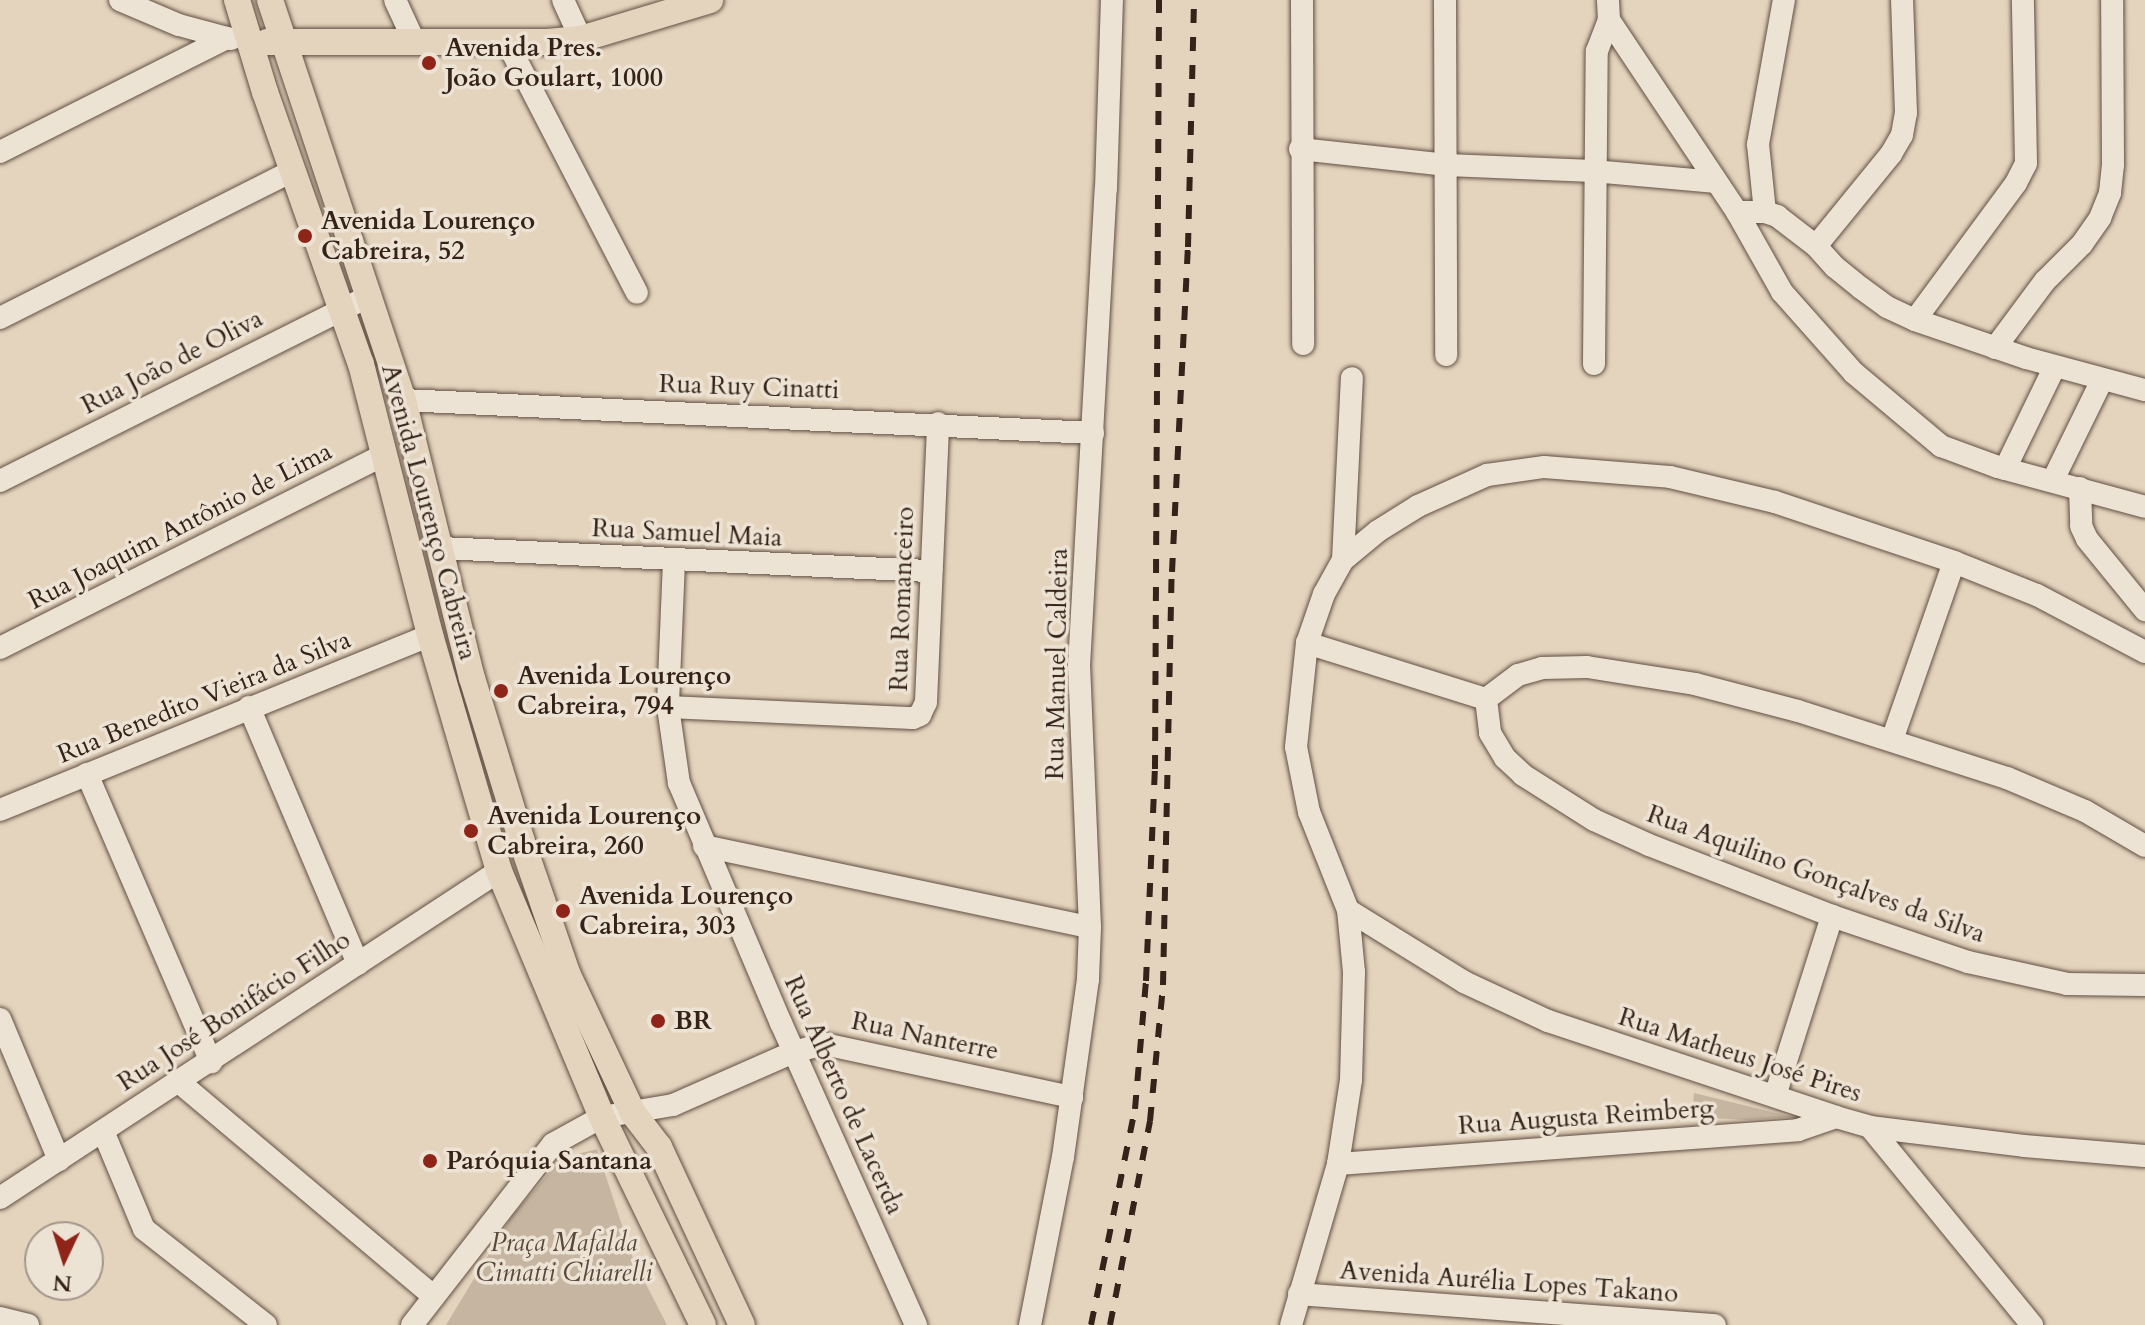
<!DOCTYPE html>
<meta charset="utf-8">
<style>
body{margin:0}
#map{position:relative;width:2145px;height:1325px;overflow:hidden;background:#e4d4bd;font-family:Cardo,serif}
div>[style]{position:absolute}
.green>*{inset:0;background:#c6b6a1}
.roads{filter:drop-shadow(0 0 2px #614f43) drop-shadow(0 0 2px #614f43)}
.minor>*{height:22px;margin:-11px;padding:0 11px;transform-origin:11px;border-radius:11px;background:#ede3d4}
.major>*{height:26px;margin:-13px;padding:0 13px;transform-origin:13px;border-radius:13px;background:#e4d4bd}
.rail>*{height:6px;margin-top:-3px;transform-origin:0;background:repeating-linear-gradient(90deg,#35231a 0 14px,transparent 0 28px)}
.dots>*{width:22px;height:22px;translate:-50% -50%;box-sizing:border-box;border:4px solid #ede3d4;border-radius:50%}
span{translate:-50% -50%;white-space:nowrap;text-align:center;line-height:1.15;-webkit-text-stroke:7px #ede3d4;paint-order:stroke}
.poi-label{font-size:26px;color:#35231a;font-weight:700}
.left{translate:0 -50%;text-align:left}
.street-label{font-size:26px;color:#35231a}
.park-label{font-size:26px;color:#59483c;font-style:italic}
.north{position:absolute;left:24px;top:1221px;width:80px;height:80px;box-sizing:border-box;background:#ede3d4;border:2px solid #a3968a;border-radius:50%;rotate:184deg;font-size:22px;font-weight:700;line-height:32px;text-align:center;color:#35231a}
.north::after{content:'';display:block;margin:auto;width:28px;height:36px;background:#8f2418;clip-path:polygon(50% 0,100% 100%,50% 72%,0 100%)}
</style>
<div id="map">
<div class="green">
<div style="clip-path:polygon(1694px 1093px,1792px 1117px,1748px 1120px,1692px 1117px)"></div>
<div style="clip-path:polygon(597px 1149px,633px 1259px,667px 1325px,446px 1325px,512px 1216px,562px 1158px)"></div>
</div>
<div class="roads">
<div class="minor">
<div style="left:120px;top:0;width:64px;rotate:23deg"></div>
<div style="left:179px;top:25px;width:54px;rotate:15.1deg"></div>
<div style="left:395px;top:0;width:47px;rotate:65.1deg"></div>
<div style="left:563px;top:0;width:43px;rotate:65.2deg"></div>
<div style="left:1302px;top:0;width:344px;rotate:89.8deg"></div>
<div style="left:1445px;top:0;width:355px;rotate:89.8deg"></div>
<div style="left:1609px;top:20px;width:231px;rotate:56.3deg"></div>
<div style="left:1737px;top:212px;width:92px;rotate:60.6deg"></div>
<div style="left:1782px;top:292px;width:108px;rotate:48.4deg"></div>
<div style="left:1854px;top:373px;width:114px;rotate:40deg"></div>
<div style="left:1941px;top:446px;width:61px;rotate:20.2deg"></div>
<div style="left:1998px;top:467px;width:152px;rotate:15.2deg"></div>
<div style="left:508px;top:44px;width:280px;rotate:62.6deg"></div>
<div style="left:1300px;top:149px;width:148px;rotate:6.2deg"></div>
<div style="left:1447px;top:165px;width:146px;rotate:2.4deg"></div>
<div style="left:1593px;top:171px;width:124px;rotate:5.1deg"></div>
<div style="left:0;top:152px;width:254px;rotate:-26.7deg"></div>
<div style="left:1737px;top:212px;width:28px"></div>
<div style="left:1765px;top:212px;width:13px;rotate:18deg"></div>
<div style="left:1777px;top:216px;width:49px;rotate:37.6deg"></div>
<div style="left:1816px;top:246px;width:119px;rotate:-50.8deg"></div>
<div style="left:1891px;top:154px;width:22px;rotate:-60deg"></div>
<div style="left:1902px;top:135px;width:22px;rotate:-80deg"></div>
<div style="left:1906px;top:113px;width:113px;rotate:-92deg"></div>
<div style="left:1765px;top:212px;width:68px;rotate:-95.9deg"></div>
<div style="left:1758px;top:144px;width:146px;rotate:-79.8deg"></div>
<div style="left:1816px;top:246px;width:28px;rotate:48deg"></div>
<div style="left:1835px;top:267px;width:33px;rotate:39deg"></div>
<div style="left:1861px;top:288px;width:32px;rotate:36deg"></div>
<div style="left:1887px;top:307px;width:31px;rotate:25deg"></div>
<div style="left:1915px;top:320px;width:117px;rotate:18.9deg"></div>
<div style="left:2026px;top:358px;width:123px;rotate:15.1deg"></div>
<div style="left:0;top:318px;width:329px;rotate:-26.7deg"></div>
<div style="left:1915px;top:320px;width:170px;rotate:-53.6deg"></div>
<div style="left:2016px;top:183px;width:22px;rotate:-63deg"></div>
<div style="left:2026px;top:163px;width:163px;rotate:-91.1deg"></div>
<div style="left:1995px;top:348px;width:84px;rotate:-53.3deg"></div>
<div style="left:2045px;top:281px;width:52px;rotate:-45deg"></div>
<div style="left:2082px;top:244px;width:32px;rotate:-55deg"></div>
<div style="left:2100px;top:218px;width:27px;rotate:-68deg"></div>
<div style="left:2110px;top:193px;width:28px;rotate:-84deg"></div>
<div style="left:2113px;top:165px;width:165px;rotate:-90.3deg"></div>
<div style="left:1594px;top:364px;width:313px;rotate:-89.5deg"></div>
<div style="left:1597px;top:51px;width:33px;rotate:-69deg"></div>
<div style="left:1609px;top:20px;width:20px;rotate:-93deg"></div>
<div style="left:403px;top:400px;width:691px;rotate:2.74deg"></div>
<div style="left:2005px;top:469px;width:114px;rotate:-64.1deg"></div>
<div style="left:2053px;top:480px;width:111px;rotate:-63.9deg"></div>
<div style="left:0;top:481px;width:414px;rotate:-26.6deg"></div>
<div style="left:2080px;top:488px;width:38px;rotate:88deg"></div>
<div style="left:2081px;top:526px;width:14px;rotate:65deg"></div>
<div style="left:2087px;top:539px;width:92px;rotate:50.8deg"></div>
<div style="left:441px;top:548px;width:491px;rotate:2.7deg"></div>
<div style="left:1343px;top:560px;width:45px;rotate:-39.6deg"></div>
<div style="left:1378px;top:531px;width:47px;rotate:-32deg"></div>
<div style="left:1418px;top:506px;width:76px;rotate:-24.2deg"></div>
<div style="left:1487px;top:475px;width:58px;rotate:-8deg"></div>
<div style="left:1544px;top:467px;width:126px;rotate:4.5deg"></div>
<div style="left:1670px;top:477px;width:108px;rotate:13.4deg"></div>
<div style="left:1775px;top:502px;width:189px;rotate:18.5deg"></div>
<div style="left:1954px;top:562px;width:89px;rotate:21.7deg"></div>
<div style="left:2037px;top:595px;width:122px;rotate:27.8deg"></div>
<div style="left:674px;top:561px;width:146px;rotate:92.4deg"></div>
<div style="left:668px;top:707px;width:77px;rotate:81.8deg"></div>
<div style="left:679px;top:783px;width:261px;rotate:67deg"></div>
<div style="left:781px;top:1023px;width:331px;rotate:65.9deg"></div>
<div style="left:1307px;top:643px;width:188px;rotate:17.4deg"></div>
<div style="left:1486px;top:699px;width:40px;rotate:-37deg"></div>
<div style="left:1518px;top:675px;width:25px;rotate:-16deg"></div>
<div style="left:1542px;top:668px;width:45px;rotate:-1.3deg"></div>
<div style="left:1587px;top:667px;width:109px;rotate:8.9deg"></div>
<div style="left:1695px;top:684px;width:106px;rotate:14.7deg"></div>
<div style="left:1798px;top:711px;width:219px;rotate:17.8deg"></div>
<div style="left:2007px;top:778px;width:85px;rotate:22.9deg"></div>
<div style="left:2085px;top:811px;width:69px;rotate:30.3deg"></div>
<div style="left:0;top:648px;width:431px;rotate:-26.7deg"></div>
<div style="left:1486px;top:699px;width:34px;rotate:83deg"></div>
<div style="left:1490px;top:733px;width:29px;rotate:59deg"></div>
<div style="left:1505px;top:758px;width:25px;rotate:43deg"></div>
<div style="left:1523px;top:775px;width:84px;rotate:32.4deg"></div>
<div style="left:1594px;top:820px;width:60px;rotate:24.4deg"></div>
<div style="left:1649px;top:845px;width:196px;rotate:21.2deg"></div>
<div style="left:1832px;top:916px;width:144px;rotate:18.7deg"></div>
<div style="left:1968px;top:962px;width:101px;rotate:12.5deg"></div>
<div style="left:2067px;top:984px;width:78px;rotate:0.7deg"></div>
<div style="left:249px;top:707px;width:279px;rotate:67deg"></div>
<div style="left:668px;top:707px;width:245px;rotate:2.6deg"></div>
<div style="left:913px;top:718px;width:8px;rotate:-23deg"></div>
<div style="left:920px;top:715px;width:14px;rotate:-65deg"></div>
<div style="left:926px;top:702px;width:279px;rotate:-87.5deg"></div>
<div style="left:1892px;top:740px;width:188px;rotate:-70.8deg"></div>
<div style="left:87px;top:774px;width:314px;rotate:66.7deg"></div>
<div style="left:0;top:810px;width:464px;rotate:-22.1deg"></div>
<div style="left:704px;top:846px;width:394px;rotate:11.9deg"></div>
<div style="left:1348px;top:910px;width:137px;rotate:31.8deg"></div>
<div style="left:1464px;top:982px;width:93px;rotate:24.9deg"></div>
<div style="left:1548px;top:1021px;width:304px;rotate:18.4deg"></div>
<div style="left:1836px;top:1117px;width:35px;rotate:16deg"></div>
<div style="left:1870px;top:1127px;width:155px;rotate:7deg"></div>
<div style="left:2024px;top:1146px;width:121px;rotate:4.7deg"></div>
<div style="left:0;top:1019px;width:153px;rotate:67.3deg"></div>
<div style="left:179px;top:1082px;width:331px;rotate:40.1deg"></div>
<div style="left:1775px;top:1096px;width:189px;rotate:-72.4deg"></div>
<div style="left:1870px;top:1127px;width:256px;rotate:50.7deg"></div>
<div style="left:103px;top:1131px;width:106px;rotate:67.3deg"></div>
<div style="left:144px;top:1229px;width:155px;rotate:38.2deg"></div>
<div style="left:1338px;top:1164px;width:461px;rotate:-4.2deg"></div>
<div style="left:1798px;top:1130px;width:40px;rotate:-18.9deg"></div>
<div style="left:0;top:1198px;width:597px;rotate:-33.24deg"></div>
<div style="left:1299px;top:1294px;width:417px;rotate:4.3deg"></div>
<div style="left:0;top:1318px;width:29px;rotate:14deg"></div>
<div style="left:412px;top:1325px;width:229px;rotate:-52.1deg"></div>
<div style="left:553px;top:1144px;width:56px;rotate:-28.9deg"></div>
<div style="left:602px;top:1117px;width:72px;rotate:-9.6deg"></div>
<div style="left:673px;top:1105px;width:132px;rotate:-23.7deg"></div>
<div style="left:794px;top:1052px;width:31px;rotate:-15deg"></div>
<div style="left:824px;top:1044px;width:254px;rotate:12.1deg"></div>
<div style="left:1030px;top:1325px;width:171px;rotate:-78.9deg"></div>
<div style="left:1063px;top:1157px;width:180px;rotate:-82deg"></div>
<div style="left:1088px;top:979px;width:52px;rotate:-87.8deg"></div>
<div style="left:1090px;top:927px;width:261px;rotate:-92.4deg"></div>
<div style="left:1079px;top:666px;width:478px;rotate:-86.8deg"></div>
<div style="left:1106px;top:189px;width:189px;rotate:-88.2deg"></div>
<div style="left:1291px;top:1325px;width:168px;rotate:-73.7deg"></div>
<div style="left:1338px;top:1164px;width:85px;rotate:-81.2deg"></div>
<div style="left:1351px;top:1080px;width:108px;rotate:-88.4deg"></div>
<div style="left:1354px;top:972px;width:62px;rotate:-95.5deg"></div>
<div style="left:1348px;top:910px;width:105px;rotate:-111.7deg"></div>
<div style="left:1309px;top:812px;width:66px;rotate:-101.3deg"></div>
<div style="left:1296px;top:747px;width:105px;rotate:-84deg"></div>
<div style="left:1307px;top:643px;width:52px;rotate:-70.9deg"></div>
<div style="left:1324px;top:594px;width:39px;rotate:-61deg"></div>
<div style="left:1343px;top:560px;width:182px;rotate:-87.2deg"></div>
</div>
<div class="major">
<div style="left:237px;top:0;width:96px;rotate:73.1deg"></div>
<div style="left:265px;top:92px;width:288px;rotate:70.6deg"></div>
<div style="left:361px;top:364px;width:280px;rotate:75.7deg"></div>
<div style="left:430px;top:635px;width:246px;rotate:73.7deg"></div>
<div style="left:499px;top:871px;width:267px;rotate:67.3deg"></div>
<div style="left:602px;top:1117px;width:231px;rotate:64.1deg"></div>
<div style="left:270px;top:0;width:422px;rotate:71.6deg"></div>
<div style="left:403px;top:400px;width:286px;rotate:76.1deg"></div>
<div style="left:472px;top:678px;width:171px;rotate:73deg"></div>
<div style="left:522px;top:842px;width:139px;rotate:71deg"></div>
<div style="left:567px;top:973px;width:155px;rotate:64.8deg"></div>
<div style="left:633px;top:1113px;width:43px;rotate:52.6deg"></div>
<div style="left:659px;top:1147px;width:196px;rotate:65deg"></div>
<div style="left:267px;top:42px;width:280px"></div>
<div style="left:547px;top:42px;width:34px;rotate:-5deg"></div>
<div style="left:581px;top:39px;width:135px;rotate:-16.8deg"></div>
</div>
</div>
<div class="rail">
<div style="left:1091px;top:1325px;width:220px;rotate:-78.5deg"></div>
<div style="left:1135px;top:1109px;width:128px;rotate:-85.1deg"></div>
<div style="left:1146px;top:981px;width:212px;rotate:-87.6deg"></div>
<div style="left:1155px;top:769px;width:769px;rotate:-89.7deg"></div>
<div style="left:1110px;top:1325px;width:208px;rotate:-78.9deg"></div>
<div style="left:1150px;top:1121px;width:137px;rotate:-84.5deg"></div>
<div style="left:1163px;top:985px;width:413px;rotate:-88.8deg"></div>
<div style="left:1172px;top:572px;width:325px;rotate:-87.2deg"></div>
<div style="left:1188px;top:247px;width:247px;rotate:-88.6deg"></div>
</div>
<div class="dots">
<div style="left:429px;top:63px;background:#8f2418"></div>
<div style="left:305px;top:236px;background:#8f2418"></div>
<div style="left:501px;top:691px;background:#8f2418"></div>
<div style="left:471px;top:831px;background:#8f2418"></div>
<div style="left:563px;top:911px;background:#8f2418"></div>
<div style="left:658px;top:1021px;background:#8f2418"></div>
<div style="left:430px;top:1161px;background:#8f2418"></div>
</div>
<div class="poi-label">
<span class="left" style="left:445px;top:63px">Avenida Pres.<br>João Goulart, 1000</span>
<span class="left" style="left:321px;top:236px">Avenida Lourenço<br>Cabreira, 52</span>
<span class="left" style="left:517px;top:691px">Avenida Lourenço<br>Cabreira, 794</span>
<span class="left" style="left:487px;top:831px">Avenida Lourenço<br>Cabreira, 260</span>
<span class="left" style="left:579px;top:911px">Avenida Lourenço<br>Cabreira, 303</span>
<span class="left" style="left:674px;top:1021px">BR</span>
<span class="left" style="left:446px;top:1161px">Paróquia Santana</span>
</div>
<div class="street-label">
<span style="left:172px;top:362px;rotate:-27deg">Rua João de Oliva</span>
<span style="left:749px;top:387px;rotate:2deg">Rua Ruy Cinatti</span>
<span style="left:429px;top:512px;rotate:75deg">Avenida Lourenço Cabreira</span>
<span style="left:180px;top:526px;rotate:-27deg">Rua Joaquim Antônio de Lima</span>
<span style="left:687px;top:533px;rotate:3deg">Rua Samuel Maia</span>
<span style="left:902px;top:599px;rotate:-88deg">Rua Romanceiro</span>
<span style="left:1057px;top:664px;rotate:-89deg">Rua Manuel Caldeira</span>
<span style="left:204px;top:697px;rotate:-22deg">Rua Benedito Vieira da Silva</span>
<span style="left:1816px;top:874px;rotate:20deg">Rua Aquilino Gonçalves da Silva</span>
<span style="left:234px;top:1011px;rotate:-33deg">Rua José Bonifácio Filho</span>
<span style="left:925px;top:1036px;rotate:12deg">Rua Nanterre</span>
<span style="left:1740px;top:1055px;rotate:18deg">Rua Matheus José Pires</span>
<span style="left:844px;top:1095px;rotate:66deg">Rua Alberto de Lacerda</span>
<span style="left:1586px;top:1117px;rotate:-4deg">Rua Augusta Reimberg</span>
<span style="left:1509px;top:1282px;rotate:4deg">Avenida Aurélia Lopes Takano</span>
</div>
<div class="park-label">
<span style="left:564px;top:1258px">Praça Mafalda<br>Cimatti Chiarelli</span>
</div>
<div class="north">N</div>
</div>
